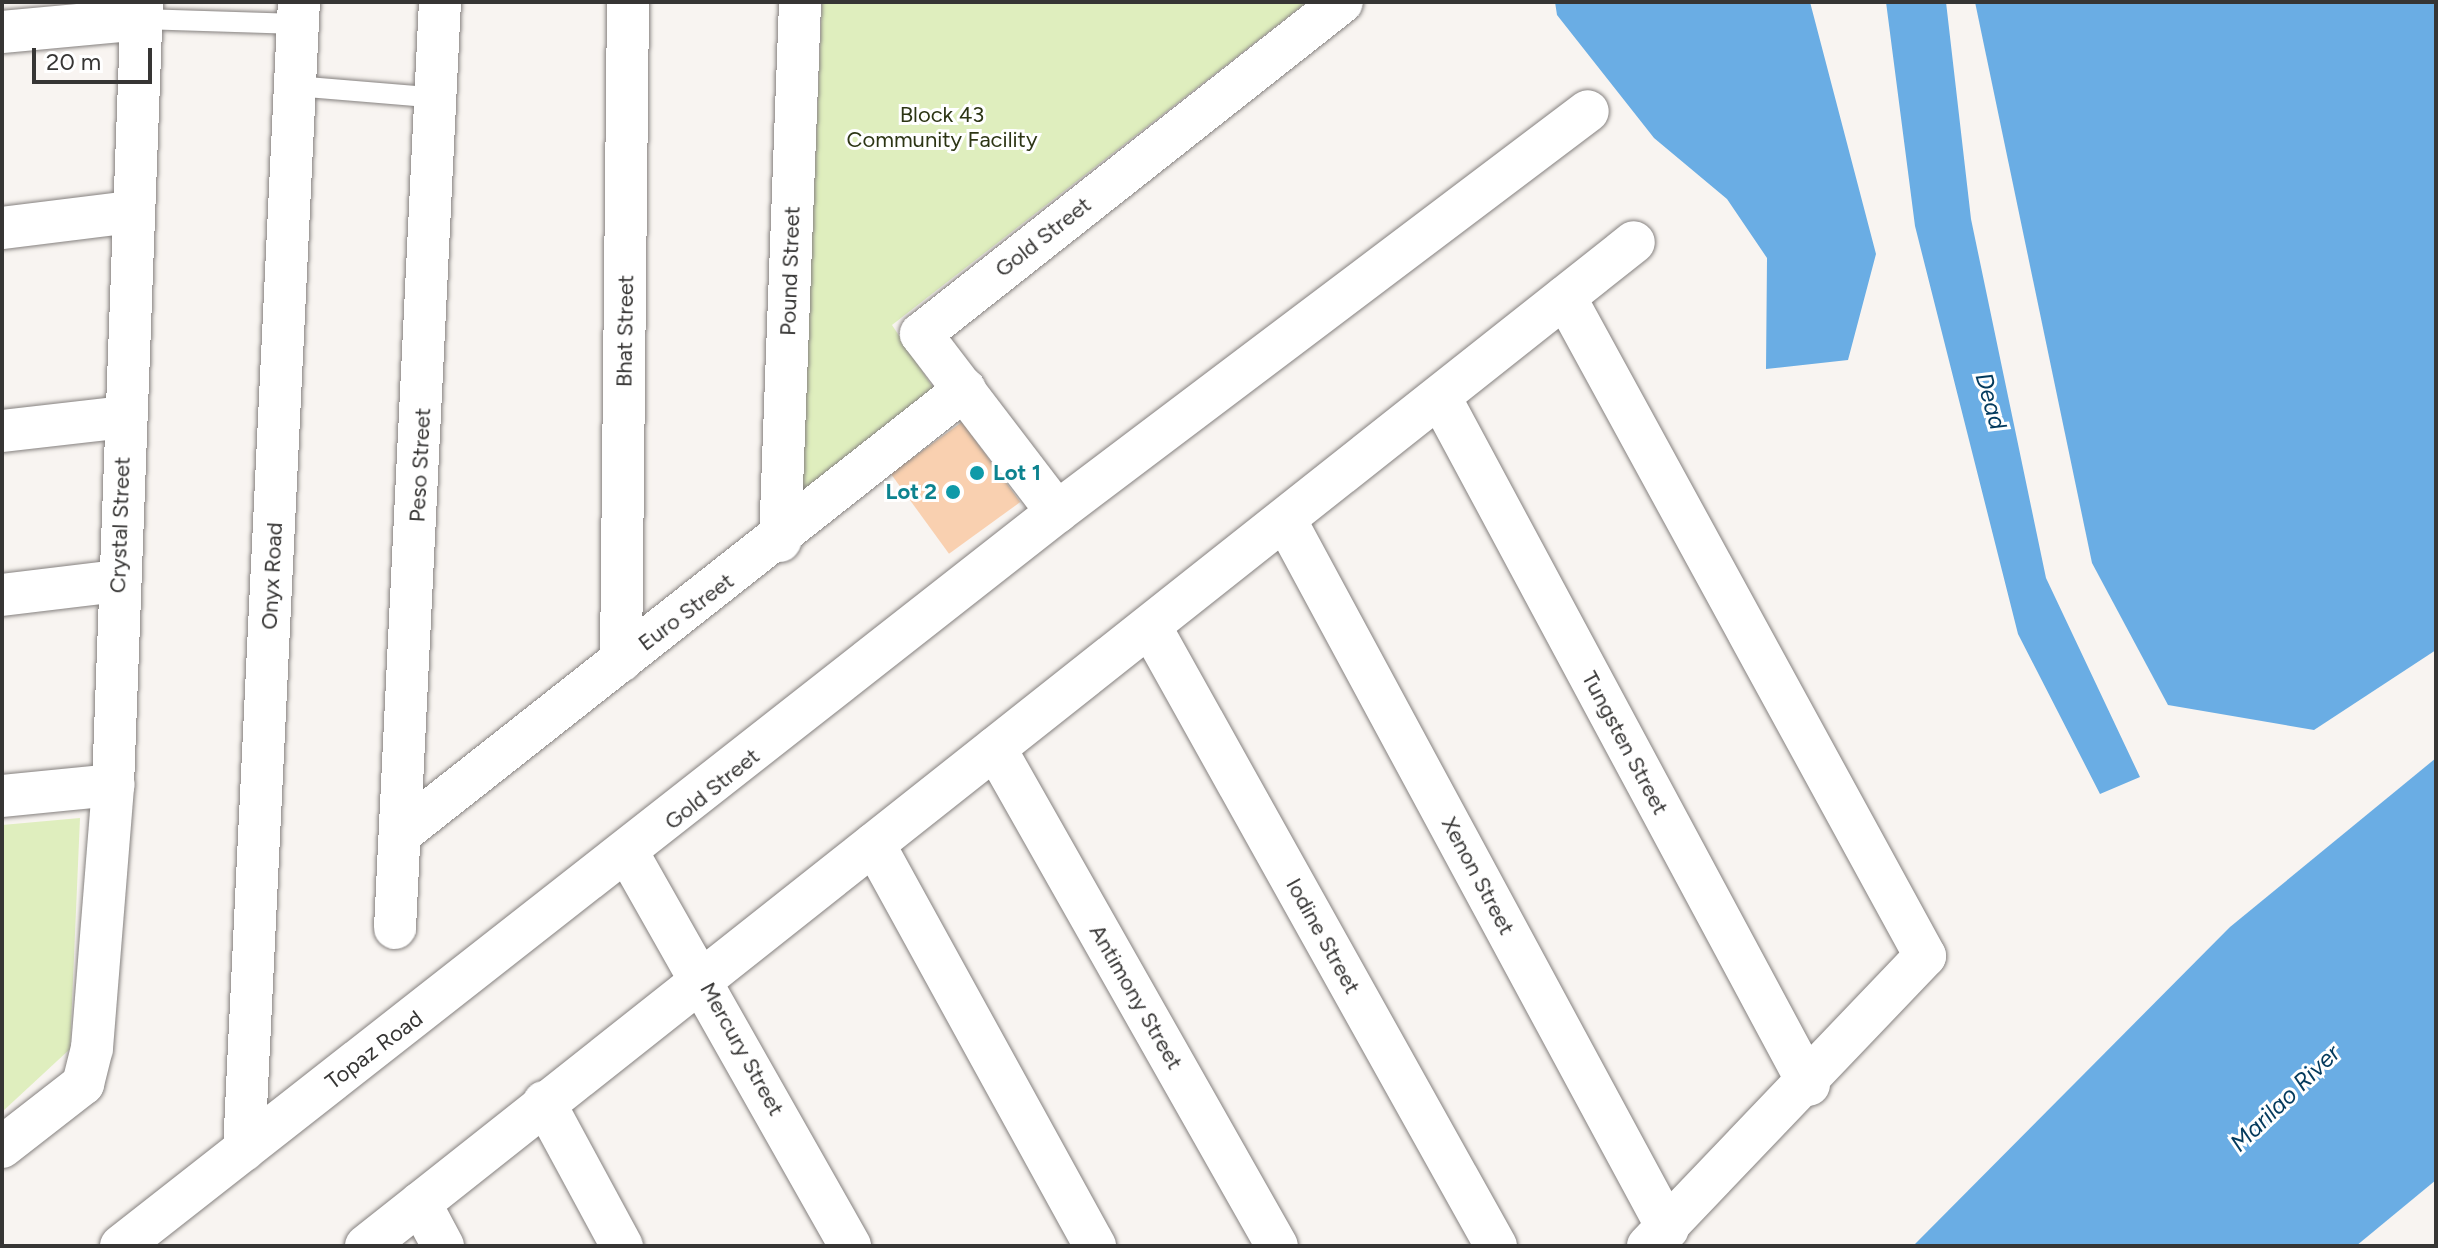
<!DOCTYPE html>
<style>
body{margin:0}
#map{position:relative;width:2438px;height:1248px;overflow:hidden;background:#f8f4f1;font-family:Figtree,sans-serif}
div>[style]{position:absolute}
.green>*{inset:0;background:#dfeebe}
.water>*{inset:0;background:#6aade4}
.building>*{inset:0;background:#f9d0b0;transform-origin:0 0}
.roads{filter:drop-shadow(0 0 2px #85817f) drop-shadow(0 0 2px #85817f)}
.lane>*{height:20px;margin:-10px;padding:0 10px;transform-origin:10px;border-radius:10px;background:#fff}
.street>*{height:42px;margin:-21px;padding:0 21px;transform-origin:21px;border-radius:21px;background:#fff}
.dots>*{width:22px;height:22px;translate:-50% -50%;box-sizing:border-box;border:4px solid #fff;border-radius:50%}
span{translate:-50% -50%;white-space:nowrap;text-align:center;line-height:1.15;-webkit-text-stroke:6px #fff;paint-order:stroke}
.park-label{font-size:22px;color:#2c3514}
.street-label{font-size:22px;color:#363534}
.culture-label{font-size:22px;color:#0d838f;font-weight:700}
.left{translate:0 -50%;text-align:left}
.right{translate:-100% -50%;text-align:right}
.water-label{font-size:24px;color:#033a5d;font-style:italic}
.frame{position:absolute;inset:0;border:4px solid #363534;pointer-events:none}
.scale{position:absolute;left:32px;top:48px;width:120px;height:36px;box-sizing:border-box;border:4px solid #363534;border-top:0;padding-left:10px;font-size:24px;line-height:28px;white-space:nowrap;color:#363534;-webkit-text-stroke:6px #fff;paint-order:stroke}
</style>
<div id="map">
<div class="green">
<div style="clip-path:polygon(822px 2px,1307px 2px,892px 325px,934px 389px,801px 493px)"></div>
<div style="clip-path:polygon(80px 818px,70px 1049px,2px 1112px,2px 825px)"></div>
</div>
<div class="water">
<div style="clip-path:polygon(1555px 2px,1810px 2px,1876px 254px,1848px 360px,1766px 369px,1767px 258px,1727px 199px,1654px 138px,1557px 15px)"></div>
<div style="clip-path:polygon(1886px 2px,1946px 2px,1971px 219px,2046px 578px,2140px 777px,2100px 794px,2018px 634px,1915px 226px)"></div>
<div style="clip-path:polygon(1975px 2px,2436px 2px,2436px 650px,2314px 730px,2168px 705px,2092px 563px)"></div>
<div style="clip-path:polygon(2436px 758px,2436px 1180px,2356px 1246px,1913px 1246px,2230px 927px)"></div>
</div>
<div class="building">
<div style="left:962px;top:422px;width:99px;height:88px;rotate:54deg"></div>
</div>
<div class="roads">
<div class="lane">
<div style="left:141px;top:19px;width:157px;rotate:1.8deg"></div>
<div style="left:296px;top:86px;width:143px;rotate:4.8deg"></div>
</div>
<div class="street">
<div style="left:2px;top:32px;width:140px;rotate:-5.3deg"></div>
<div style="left:2px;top:228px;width:130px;rotate:-7.1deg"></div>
<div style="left:1565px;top:297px;width:751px;rotate:61.35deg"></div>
<div style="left:1925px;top:956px;width:401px;rotate:133.7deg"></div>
<div style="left:1442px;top:401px;width:776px;rotate:61.78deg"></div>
<div style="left:2px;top:431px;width:123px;rotate:-6.5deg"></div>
<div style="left:1057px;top:512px;width:224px;rotate:-127.4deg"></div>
<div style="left:921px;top:334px;width:536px;rotate:-38.26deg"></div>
<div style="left:1287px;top:523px;width:802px;rotate:61.65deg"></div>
<div style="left:780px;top:541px;width:539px;rotate:-87.87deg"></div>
<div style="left:2px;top:595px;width:117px;rotate:-6.9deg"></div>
<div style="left:1150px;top:626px;width:710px;rotate:60.84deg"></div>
<div style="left:621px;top:661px;width:659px;rotate:-89.39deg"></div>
<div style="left:995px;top:748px;width:572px;rotate:60.48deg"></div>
<div style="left:2px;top:796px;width:112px;rotate:-5.7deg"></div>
<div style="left:404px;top:831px;width:714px;rotate:-38.23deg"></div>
<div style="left:874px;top:844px;width:459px;rotate:61.2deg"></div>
<div style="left:629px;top:855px;width:449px;rotate:60.5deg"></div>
<div style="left:395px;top:928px;width:927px;rotate:-87.22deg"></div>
<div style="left:544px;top:1102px;width:164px;rotate:61.6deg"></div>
<div style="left:2px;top:1147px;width:103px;rotate:-37.9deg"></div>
<div style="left:83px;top:1084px;width:37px;rotate:-76deg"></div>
<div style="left:92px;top:1048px;width:264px;rotate:-85.4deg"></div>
<div style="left:113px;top:785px;width:784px;rotate:-87.88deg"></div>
<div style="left:244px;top:1150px;width:1149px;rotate:-87.26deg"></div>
<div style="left:420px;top:1203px;width:49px;rotate:61.9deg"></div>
<div style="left:121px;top:1246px;width:1189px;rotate:-38.1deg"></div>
<div style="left:1057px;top:512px;width:665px;rotate:-37.06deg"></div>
<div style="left:366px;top:1246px;width:1617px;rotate:-38.37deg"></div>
</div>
</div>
<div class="dots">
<div style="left:977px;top:473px;background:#0f9aa8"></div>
<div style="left:953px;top:492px;background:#0f9aa8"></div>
</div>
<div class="park-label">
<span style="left:942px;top:127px">Block 43<br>Community Facility</span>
</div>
<div class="street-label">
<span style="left:1043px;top:237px;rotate:-38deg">Gold Street</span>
<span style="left:790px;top:271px;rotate:-88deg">Pound Street</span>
<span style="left:625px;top:331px;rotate:-89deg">Bhat Street</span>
<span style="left:420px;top:465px;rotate:-87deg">Peso Street</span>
<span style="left:120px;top:525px;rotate:-88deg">Crystal Street</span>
<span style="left:272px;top:576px;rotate:-87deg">Onyx Road</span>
<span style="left:686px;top:612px;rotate:-37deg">Euro Street</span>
<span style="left:1625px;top:743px;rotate:62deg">Tungsten Street</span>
<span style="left:712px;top:789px;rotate:-39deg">Gold Street</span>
<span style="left:1478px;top:876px;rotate:62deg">Xenon Street</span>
<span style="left:1323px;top:936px;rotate:61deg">Iodine Street</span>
<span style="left:1136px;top:997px;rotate:60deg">Antimony Street</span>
<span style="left:742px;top:1049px;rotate:61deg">Mercury Street</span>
<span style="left:374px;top:1050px;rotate:-37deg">Topaz Road</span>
</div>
<div class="culture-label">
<span class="left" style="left:993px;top:473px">Lot 1</span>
<span class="right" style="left:937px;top:492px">Lot 2</span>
</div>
<div class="water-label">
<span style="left:1991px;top:401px;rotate:74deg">Dead</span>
<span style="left:2285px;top:1098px;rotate:-44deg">Marilao River</span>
</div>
<div class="frame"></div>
<div class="scale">20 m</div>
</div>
